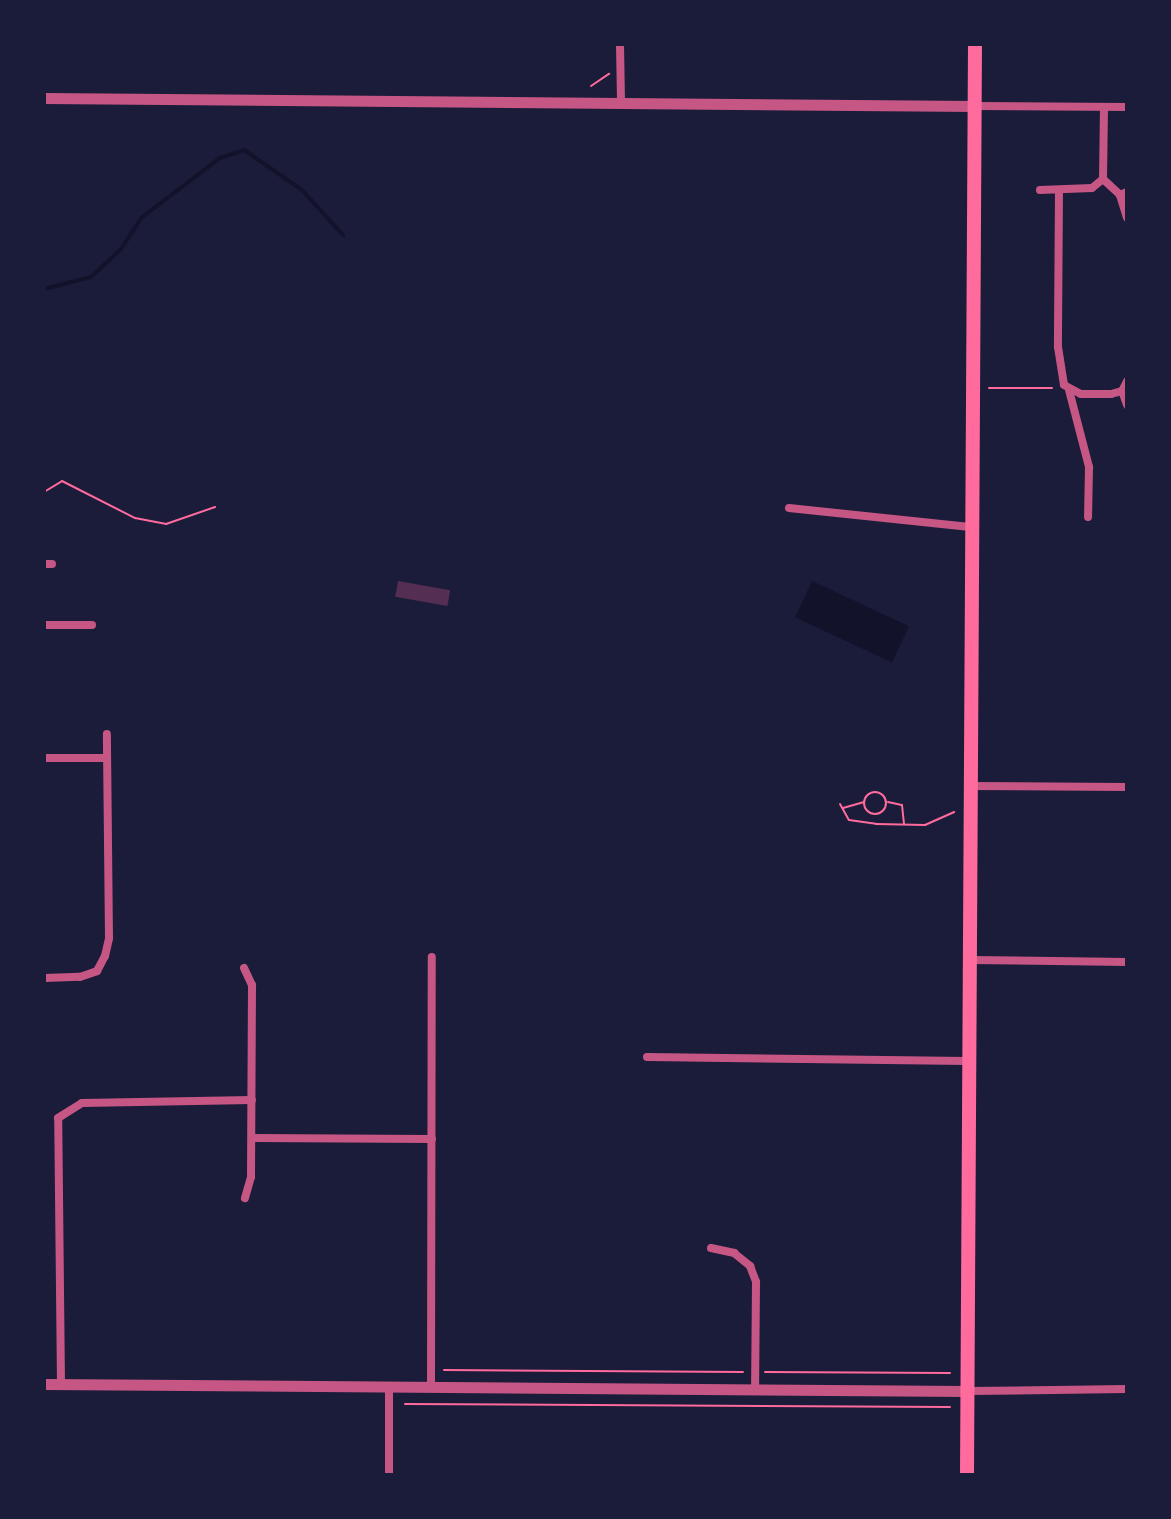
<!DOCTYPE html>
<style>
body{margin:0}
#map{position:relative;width:1171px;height:1519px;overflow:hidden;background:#1b1b3a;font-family:"PT Sans Narrow",sans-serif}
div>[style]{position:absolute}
.water>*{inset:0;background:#12122b;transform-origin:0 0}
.stream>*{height:4px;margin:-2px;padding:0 2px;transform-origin:2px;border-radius:2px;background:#12122b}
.building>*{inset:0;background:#542f53;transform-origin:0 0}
.path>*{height:2px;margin:-1px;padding:0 1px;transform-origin:1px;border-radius:1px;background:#ff6b9d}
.path>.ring{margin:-1px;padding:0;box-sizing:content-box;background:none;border:2px solid #ff6b9d;border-radius:50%}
.minor>*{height:8px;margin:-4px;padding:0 4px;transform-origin:4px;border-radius:4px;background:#c65784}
.tertiary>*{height:11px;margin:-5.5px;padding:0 5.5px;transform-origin:5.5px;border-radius:5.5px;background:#c65784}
.primary>*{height:14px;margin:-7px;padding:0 7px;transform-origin:7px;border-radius:7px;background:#ff6b9d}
span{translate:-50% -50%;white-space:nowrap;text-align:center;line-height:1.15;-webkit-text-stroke:6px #1b1b3a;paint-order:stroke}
.frame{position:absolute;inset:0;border:46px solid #1b1b3a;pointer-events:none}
</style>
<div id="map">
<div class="water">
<div style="left:812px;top:581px;width:107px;height:40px;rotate:25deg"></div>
</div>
<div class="stream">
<div style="left:44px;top:289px;width:49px;rotate:-14.3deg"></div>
<div style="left:91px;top:277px;width:41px;rotate:-43deg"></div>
<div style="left:121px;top:249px;width:37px;rotate:-57deg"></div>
<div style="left:141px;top:218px;width:99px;rotate:-37.2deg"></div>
<div style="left:220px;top:158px;width:25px;rotate:-18deg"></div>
<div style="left:244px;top:150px;width:70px;rotate:34.6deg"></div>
<div style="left:302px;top:190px;width:61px;rotate:47.7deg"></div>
</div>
<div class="building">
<div style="left:398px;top:581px;width:53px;height:16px;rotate:10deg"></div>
</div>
<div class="path">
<div style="left:591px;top:86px;width:22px;rotate:-34deg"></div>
<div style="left:989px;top:388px;width:63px"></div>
<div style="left:44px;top:492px;width:21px;rotate:-31deg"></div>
<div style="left:62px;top:481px;width:82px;rotate:26.9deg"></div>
<div style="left:135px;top:518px;width:32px;rotate:11deg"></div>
<div style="left:166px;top:524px;width:52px;rotate:-19.1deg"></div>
<div class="ring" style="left:864px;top:792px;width:20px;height:20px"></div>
<div style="left:888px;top:802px;width:14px;rotate:12deg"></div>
<div style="left:902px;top:805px;width:19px;rotate:84deg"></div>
<div style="left:840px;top:804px;width:18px;rotate:61deg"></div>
<div style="left:849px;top:820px;width:27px;rotate:8deg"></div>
<div style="left:876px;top:824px;width:49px;rotate:1.2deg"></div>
<div style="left:925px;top:825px;width:32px;rotate:-24deg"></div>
<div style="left:843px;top:808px;width:22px;rotate:-16deg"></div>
<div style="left:444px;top:1370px;width:299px;rotate:0.4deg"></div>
<div style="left:765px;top:1372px;width:185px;rotate:0.3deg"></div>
<div style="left:405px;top:1404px;width:545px;rotate:0.32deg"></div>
</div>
<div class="minor">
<div style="left:620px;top:44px;width:58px;rotate:89deg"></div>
<div style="left:975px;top:106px;width:152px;rotate:0.4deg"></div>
<div style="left:1103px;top:179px;width:23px;rotate:43deg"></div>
<div style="left:1040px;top:190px;width:52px;rotate:-2.2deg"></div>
<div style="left:1092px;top:188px;width:14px;rotate:-39deg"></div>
<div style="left:1103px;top:179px;width:72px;rotate:-89.2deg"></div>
<div style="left:1059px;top:190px;width:157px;rotate:90.4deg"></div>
<div style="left:1058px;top:347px;width:38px;rotate:81deg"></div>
<div style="left:1064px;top:385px;width:19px;rotate:28deg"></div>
<div style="left:1081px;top:394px;width:30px"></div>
<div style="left:1111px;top:394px;width:11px;rotate:-15deg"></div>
<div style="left:1122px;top:391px;width:11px;rotate:-63deg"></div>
<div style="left:1127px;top:192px;width:8px;rotate:157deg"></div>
<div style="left:1120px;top:195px;width:24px;rotate:73deg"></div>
<div style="left:1069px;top:390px;width:80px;rotate:75.4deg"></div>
<div style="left:1089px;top:467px;width:50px;rotate:91.1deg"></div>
<div style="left:1122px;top:391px;width:15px;rotate:70deg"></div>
<div style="left:789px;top:508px;width:182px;rotate:6deg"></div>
<div style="left:44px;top:564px;width:8px"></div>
<div style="left:44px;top:625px;width:48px"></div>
<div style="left:44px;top:758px;width:63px"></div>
<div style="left:968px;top:786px;width:159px;rotate:0.4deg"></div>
<div style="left:969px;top:960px;width:158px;rotate:0.7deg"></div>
<div style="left:244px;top:968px;width:19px;rotate:65deg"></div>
<div style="left:252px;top:985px;width:192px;rotate:90.3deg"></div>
<div style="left:251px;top:1177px;width:22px;rotate:106deg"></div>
<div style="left:44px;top:978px;width:36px;rotate:-2deg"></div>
<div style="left:80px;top:977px;width:18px;rotate:-19deg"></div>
<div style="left:97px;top:971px;width:17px;rotate:-62deg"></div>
<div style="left:105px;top:956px;width:18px;rotate:-77deg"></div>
<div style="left:109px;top:938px;width:204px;rotate:-90.6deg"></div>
<div style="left:647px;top:1057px;width:320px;rotate:0.7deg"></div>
<div style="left:252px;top:1138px;width:180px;rotate:0.3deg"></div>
<div style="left:711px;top:1248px;width:24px;rotate:12deg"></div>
<div style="left:734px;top:1253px;width:21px;rotate:39deg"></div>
<div style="left:750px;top:1266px;width:17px;rotate:69deg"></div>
<div style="left:756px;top:1282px;width:107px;rotate:90.5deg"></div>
<div style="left:61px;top:1385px;width:267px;rotate:-90.6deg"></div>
<div style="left:58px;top:1118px;width:28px;rotate:-32deg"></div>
<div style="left:82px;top:1103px;width:170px;rotate:-1deg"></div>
<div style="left:431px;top:1387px;width:430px;rotate:-89.9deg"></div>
<div style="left:967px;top:1391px;width:160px;rotate:-0.7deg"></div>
<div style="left:389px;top:1475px;width:88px;rotate:-90deg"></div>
</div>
<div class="tertiary">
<div style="left:44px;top:98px;width:931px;rotate:0.49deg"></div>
<div style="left:44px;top:1384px;width:923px;rotate:0.43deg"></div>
</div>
<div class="primary">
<div style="left:967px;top:1475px;width:1431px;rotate:-89.68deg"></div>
</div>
<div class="frame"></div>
</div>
